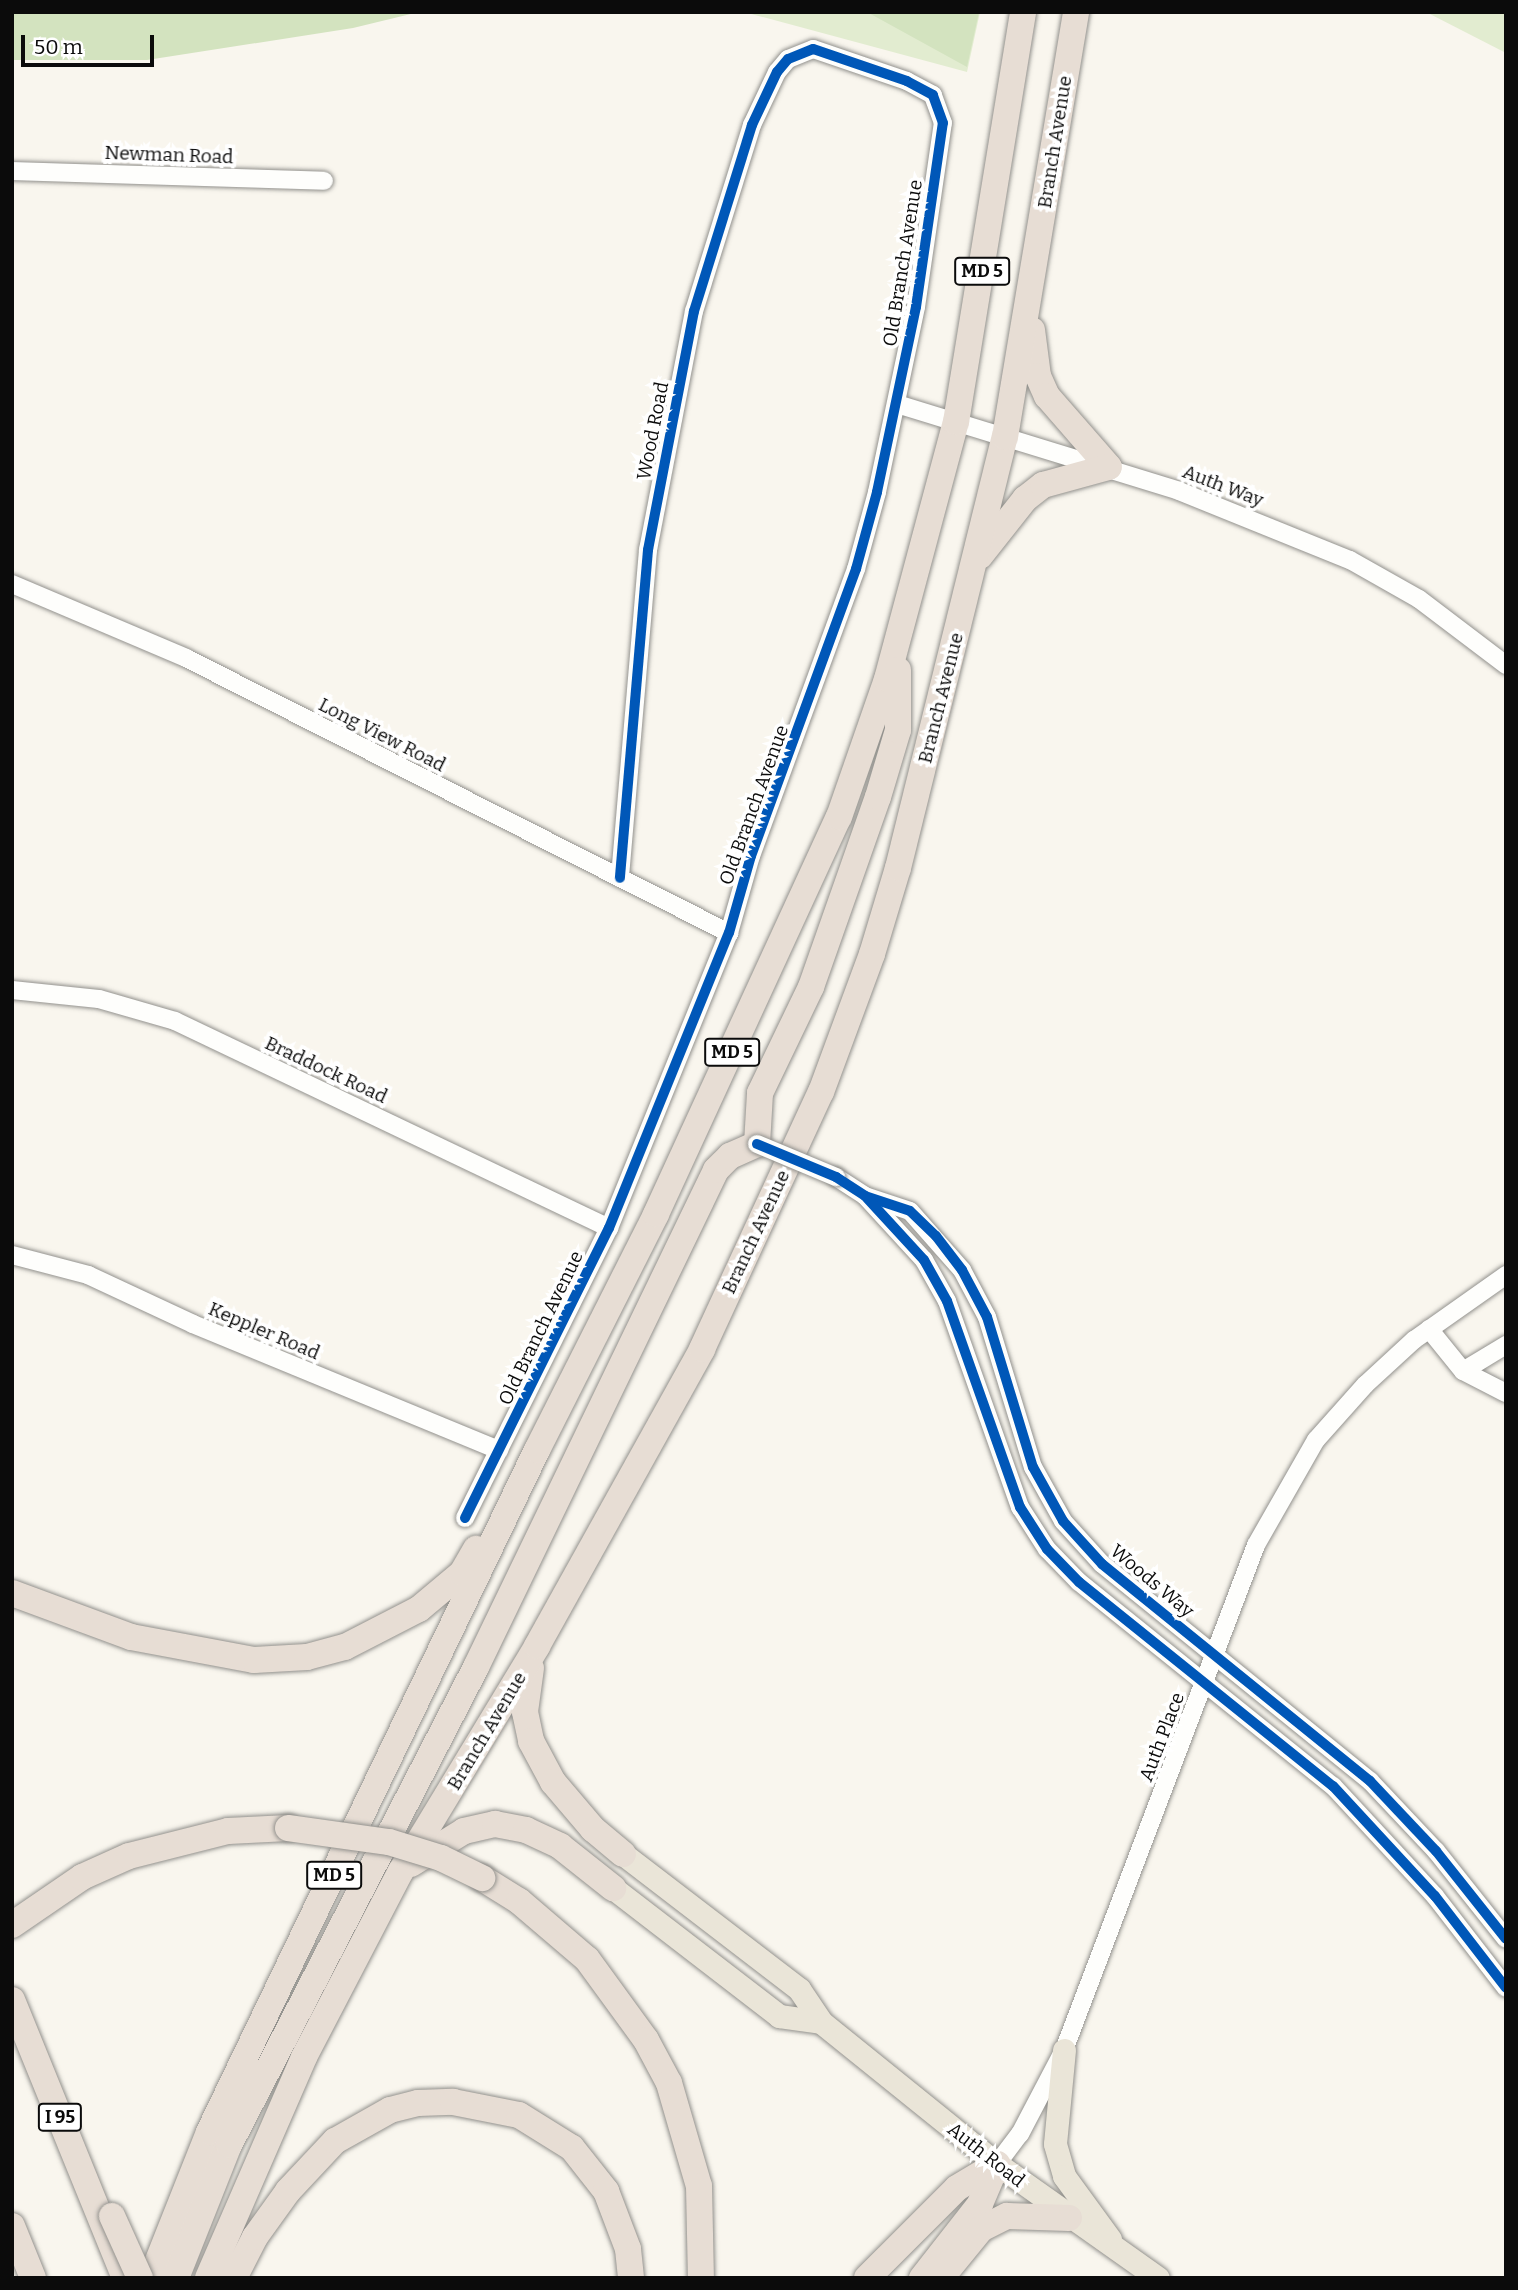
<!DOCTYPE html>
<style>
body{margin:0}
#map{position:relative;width:1518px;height:2290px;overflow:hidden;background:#f9f6ee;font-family:Bitter,serif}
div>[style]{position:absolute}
.green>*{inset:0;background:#e2ecd0}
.forest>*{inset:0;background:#d3e3bf}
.roads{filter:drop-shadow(0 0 2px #92918d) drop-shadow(0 0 2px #92918d)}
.minor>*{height:18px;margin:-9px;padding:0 9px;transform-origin:9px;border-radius:9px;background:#fefefc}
.major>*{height:23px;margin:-11.5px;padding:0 11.5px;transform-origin:11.5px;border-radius:11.5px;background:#eae5d8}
.highway>*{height:26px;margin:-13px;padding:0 13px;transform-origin:13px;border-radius:13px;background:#e7ddd4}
.bridges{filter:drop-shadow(0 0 2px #92918d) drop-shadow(0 0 2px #92918d)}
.minor-bridge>*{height:18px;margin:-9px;padding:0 9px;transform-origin:9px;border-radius:9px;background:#fefefc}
.highway-bridge>*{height:26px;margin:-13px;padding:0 13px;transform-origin:13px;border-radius:13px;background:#e7ddd4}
.cycleway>*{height:10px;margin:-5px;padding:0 5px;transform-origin:5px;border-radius:5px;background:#0057b8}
span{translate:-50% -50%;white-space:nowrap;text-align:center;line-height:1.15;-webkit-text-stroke:7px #fff;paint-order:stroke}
.shield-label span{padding:2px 5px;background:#fff;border:2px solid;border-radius:5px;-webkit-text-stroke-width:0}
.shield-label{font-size:18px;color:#0b0b0b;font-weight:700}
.street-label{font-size:19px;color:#0b0b0b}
.frame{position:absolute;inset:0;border:14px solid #0b0b0b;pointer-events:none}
.scale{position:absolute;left:21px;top:35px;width:133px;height:32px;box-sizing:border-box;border:4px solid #0b0b0b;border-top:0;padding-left:9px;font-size:21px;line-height:24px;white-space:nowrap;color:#0b0b0b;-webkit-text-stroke:5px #fff;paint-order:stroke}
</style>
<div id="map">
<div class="green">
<div style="clip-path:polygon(744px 12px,980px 12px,967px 72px)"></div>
<div style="clip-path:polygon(1426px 12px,1506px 12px,1506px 53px)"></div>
</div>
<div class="forest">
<div style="clip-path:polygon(12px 12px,419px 12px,353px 28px,147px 60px,12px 60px)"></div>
<div style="clip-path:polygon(867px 12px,979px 12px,967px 67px)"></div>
</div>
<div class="roads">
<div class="minor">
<div style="left:12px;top:171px;width:312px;rotate:1.8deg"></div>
<div style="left:897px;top:404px;width:295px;rotate:17.1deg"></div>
<div style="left:1179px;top:491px;width:184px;rotate:22deg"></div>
<div style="left:1350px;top:560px;width:79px;rotate:29.5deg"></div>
<div style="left:1419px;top:599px;width:109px;rotate:37.2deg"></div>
<div style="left:12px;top:584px;width:189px;rotate:23deg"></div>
<div style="left:186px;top:658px;width:609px;rotate:26.86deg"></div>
<div style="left:12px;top:990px;width:87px;rotate:5.9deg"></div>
<div style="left:99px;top:999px;width:79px;rotate:16.1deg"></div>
<div style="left:175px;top:1021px;width:481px;rotate:25.5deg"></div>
<div style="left:836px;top:1177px;width:35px;rotate:33deg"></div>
<div style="left:865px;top:1196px;width:47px;rotate:18.4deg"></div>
<div style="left:910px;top:1211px;width:79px;rotate:48.6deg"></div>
<div style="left:962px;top:1270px;width:53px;rotate:62deg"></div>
<div style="left:987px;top:1317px;width:157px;rotate:73deg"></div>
<div style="left:1033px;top:1467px;width:62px;rotate:60.9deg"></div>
<div style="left:1063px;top:1521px;width:58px;rotate:47.8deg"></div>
<div style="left:1102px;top:1564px;width:345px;rotate:39deg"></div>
<div style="left:1370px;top:1781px;width:96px;rotate:46.7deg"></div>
<div style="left:1436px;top:1851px;width:112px;rotate:51.5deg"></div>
<div style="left:867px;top:1198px;width:84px;rotate:47.4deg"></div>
<div style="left:924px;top:1260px;width:47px;rotate:60.7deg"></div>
<div style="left:947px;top:1301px;width:219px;rotate:70.5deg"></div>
<div style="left:1020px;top:1507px;width:50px;rotate:57.3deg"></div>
<div style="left:1047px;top:1549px;width:46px;rotate:45.9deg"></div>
<div style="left:1079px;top:1582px;width:326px;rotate:38.8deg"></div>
<div style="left:1333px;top:1786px;width:150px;rotate:47.2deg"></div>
<div style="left:1435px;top:1896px;width:116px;rotate:52.3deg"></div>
<div style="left:12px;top:1255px;width:79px;rotate:14.7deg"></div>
<div style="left:88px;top:1275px;width:116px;rotate:25deg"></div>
<div style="left:193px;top:1324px;width:331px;rotate:22.4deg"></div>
<div style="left:1429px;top:1329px;width:54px;rotate:51deg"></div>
<div style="left:1463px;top:1371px;width:48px;rotate:27.1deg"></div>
<div style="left:1463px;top:1371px;width:50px;rotate:-31.2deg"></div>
<div style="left:465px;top:1518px;width:324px;rotate:-63.6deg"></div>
<div style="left:609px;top:1228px;width:318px;rotate:-67.9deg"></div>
<div style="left:729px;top:933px;width:80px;rotate:-74.1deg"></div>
<div style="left:751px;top:856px;width:306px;rotate:-69.9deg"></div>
<div style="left:856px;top:569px;width:80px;rotate:-74.7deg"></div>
<div style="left:877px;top:492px;width:189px;rotate:-78.1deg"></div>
<div style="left:916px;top:307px;width:186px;rotate:-81.7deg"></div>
<div style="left:943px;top:123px;width:30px;rotate:-110deg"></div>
<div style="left:933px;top:95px;width:30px;rotate:-152deg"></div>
<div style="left:907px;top:81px;width:99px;rotate:-161.2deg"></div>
<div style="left:813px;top:49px;width:27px;rotate:158deg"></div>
<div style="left:788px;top:59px;width:17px;rotate:130deg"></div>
<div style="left:777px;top:72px;width:59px;rotate:115.3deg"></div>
<div style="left:752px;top:125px;width:195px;rotate:107.3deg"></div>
<div style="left:694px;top:311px;width:243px;rotate:100.9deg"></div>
<div style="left:648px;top:550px;width:329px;rotate:94.9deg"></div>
<div style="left:997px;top:2164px;width:38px;rotate:-53deg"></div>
<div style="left:1020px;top:2134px;width:95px;rotate:-62.4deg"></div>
<div style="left:1064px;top:2050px;width:540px;rotate:-69.18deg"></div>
<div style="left:1256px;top:1545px;width:121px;rotate:-60.3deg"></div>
<div style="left:1316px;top:1440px;width:74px;rotate:-48.3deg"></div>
<div style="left:1365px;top:1385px;width:67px;rotate:-42.6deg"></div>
<div style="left:1414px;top:1340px;width:113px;rotate:-35.2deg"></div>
</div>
<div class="major">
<div style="left:623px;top:1854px;width:222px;rotate:37.5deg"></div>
<div style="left:799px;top:1989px;width:40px;rotate:56deg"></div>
<div style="left:821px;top:2022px;width:226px;rotate:38.9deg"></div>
<div style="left:997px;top:2164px;width:197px;rotate:35.3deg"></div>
<div style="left:613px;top:1888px;width:210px;rotate:37.6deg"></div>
<div style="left:779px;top:2016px;width:42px;rotate:8.1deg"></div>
<div style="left:1064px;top:2050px;width:94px;rotate:95.5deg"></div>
<div style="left:1055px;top:2144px;width:33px;rotate:74deg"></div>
<div style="left:1064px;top:2176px;width:78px;rotate:53.9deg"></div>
</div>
<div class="highway">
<div style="left:1032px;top:330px;width:46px;rotate:82.6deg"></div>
<div style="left:1038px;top:376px;width:22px;rotate:66deg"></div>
<div style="left:1047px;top:396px;width:94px;rotate:48.9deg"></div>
<div style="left:980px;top:556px;width:73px;rotate:-51.7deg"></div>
<div style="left:1025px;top:499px;width:23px;rotate:-38deg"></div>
<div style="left:1043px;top:485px;width:68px;rotate:-15.3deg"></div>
<div style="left:12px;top:1593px;width:127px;rotate:20.3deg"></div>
<div style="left:131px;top:1637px;width:125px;rotate:10.6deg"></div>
<div style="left:254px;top:1660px;width:53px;rotate:-3.2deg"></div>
<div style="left:307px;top:1657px;width:39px;rotate:-15deg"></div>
<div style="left:345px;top:1647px;width:83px;rotate:-27.2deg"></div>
<div style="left:419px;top:1609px;width:56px;rotate:-39.9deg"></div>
<div style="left:462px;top:1573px;width:28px;rotate:-60deg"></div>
<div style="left:531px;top:1668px;width:44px;rotate:97.8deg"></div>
<div style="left:525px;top:1712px;width:30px;rotate:78deg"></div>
<div style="left:531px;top:1741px;width:47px;rotate:61.8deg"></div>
<div style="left:553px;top:1782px;width:62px;rotate:49.6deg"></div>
<div style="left:593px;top:1829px;width:39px;rotate:40deg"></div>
<div style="left:411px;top:1864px;width:62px;rotate:-31.9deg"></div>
<div style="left:464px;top:1831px;width:32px;rotate:-13deg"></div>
<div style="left:495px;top:1824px;width:32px;rotate:11deg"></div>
<div style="left:526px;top:1830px;width:38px;rotate:25deg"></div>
<div style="left:560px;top:1846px;width:68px;rotate:38.4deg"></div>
<div style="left:482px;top:1878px;width:44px;rotate:31.9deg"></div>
<div style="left:519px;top:1901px;width:89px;rotate:40.5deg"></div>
<div style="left:587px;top:1959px;width:100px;rotate:53.9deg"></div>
<div style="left:646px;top:2040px;width:49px;rotate:61.9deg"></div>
<div style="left:669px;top:2083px;width:107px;rotate:73.8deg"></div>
<div style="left:699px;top:2186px;width:92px;rotate:88.8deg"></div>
<div style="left:12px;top:1925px;width:85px;rotate:-34.4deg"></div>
<div style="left:82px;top:1877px;width:51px;rotate:-24.1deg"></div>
<div style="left:129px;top:1856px;width:102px;rotate:-14.2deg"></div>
<div style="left:228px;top:1831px;width:60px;rotate:-2.9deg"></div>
<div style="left:12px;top:2000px;width:300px;rotate:67.9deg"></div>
<div style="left:12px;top:2226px;width:56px;rotate:68deg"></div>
<div style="left:151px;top:2278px;width:157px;rotate:-68.3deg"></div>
<div style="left:209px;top:2132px;width:757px;rotate:-64.32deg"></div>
<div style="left:537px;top:1450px;width:264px;rotate:-63.2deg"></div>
<div style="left:656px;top:1214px;width:437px;rotate:-65.3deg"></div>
<div style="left:839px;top:817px;width:146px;rotate:-70.8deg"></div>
<div style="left:887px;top:679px;width:266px;rotate:-75deg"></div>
<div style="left:956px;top:422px;width:415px;rotate:-80.7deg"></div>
<div style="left:176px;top:2278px;width:143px;rotate:-68.3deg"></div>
<div style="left:229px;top:2145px;width:538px;rotate:-62.67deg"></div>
<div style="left:476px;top:1667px;width:552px;rotate:-64.22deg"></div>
<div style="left:716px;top:1170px;width:20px;rotate:-45deg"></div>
<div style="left:730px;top:1156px;width:30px;rotate:-24deg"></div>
<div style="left:757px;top:1144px;width:51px;rotate:-86.6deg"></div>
<div style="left:760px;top:1093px;width:118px;rotate:-64.3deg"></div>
<div style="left:811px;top:987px;width:201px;rotate:-70.6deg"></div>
<div style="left:878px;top:797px;width:70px;rotate:-73.4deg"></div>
<div style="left:898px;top:730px;width:60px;rotate:-90deg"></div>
<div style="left:208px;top:2278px;width:241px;rotate:-66.5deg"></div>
<div style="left:304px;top:2057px;width:210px;rotate:-62.5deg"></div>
<div style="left:401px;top:1871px;width:263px;rotate:-58.8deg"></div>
<div style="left:537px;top:1646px;width:340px;rotate:-60.9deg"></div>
<div style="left:702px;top:1349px;width:283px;rotate:-65.2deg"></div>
<div style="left:821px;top:1092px;width:147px;rotate:-69.7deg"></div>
<div style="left:872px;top:954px;width:90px;rotate:-73.2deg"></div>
<div style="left:898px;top:868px;width:444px;rotate:-76.1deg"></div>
<div style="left:1005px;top:437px;width:431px;rotate:-80.5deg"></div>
<div style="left:234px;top:2278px;width:46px;rotate:-62.9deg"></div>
<div style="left:255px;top:2237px;width:57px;rotate:-54.3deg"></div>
<div style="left:288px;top:2191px;width:69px;rotate:-46.8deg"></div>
<div style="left:335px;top:2141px;width:63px;rotate:-29.4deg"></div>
<div style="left:390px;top:2110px;width:29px;rotate:-14deg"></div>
<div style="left:418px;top:2103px;width:35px;rotate:-2deg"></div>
<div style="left:453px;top:2102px;width:67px;rotate:11.1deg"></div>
<div style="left:519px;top:2115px;width:62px;rotate:31.9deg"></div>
<div style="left:572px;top:2148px;width:55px;rotate:51.7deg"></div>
<div style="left:606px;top:2191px;width:62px;rotate:69.2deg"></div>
<div style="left:628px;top:2249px;width:29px;rotate:84deg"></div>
<div style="left:867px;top:2278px;width:127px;rotate:-45deg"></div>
<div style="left:957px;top:2188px;width:47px;rotate:-31deg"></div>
<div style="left:922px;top:2278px;width:94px;rotate:-51.9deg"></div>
<div style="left:980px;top:2204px;width:43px;rotate:-67deg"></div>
<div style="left:941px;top:2278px;width:63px;rotate:-50.8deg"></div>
<div style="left:981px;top:2229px;width:29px;rotate:-27deg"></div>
<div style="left:1007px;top:2216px;width:62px;rotate:1.8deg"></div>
</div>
</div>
<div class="bridges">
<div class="minor-bridge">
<div style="left:757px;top:1144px;width:86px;rotate:22.7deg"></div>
</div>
<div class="highway-bridge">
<div style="left:288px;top:1828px;width:102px;rotate:7.9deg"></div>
<div style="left:389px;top:1842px;width:54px;rotate:17.1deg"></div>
<div style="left:441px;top:1858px;width:46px;rotate:26deg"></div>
<div style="left:112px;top:2216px;width:68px;rotate:65.7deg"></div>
</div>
</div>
<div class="cycleway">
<div style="left:757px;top:1144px;width:86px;rotate:22.7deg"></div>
<div style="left:836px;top:1177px;width:35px;rotate:33deg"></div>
<div style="left:865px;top:1196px;width:47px;rotate:18.4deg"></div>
<div style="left:910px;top:1211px;width:36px;rotate:44deg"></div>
<div style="left:936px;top:1236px;width:43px;rotate:52.6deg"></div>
<div style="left:962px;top:1270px;width:53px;rotate:62deg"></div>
<div style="left:987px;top:1317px;width:157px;rotate:73deg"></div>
<div style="left:1033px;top:1467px;width:62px;rotate:60.9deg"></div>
<div style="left:1063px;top:1521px;width:58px;rotate:47.8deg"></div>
<div style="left:1102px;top:1564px;width:345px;rotate:39deg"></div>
<div style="left:1370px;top:1781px;width:96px;rotate:46.7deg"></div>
<div style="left:1436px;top:1851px;width:112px;rotate:51.5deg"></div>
<div style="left:867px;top:1198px;width:84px;rotate:47.4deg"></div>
<div style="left:924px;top:1260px;width:47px;rotate:60.7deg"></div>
<div style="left:947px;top:1301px;width:219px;rotate:70.5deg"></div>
<div style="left:1020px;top:1507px;width:50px;rotate:57.3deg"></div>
<div style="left:1047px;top:1549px;width:46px;rotate:45.9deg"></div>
<div style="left:1079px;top:1582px;width:326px;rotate:38.8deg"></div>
<div style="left:1333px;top:1786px;width:150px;rotate:47.2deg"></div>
<div style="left:1435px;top:1896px;width:116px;rotate:52.3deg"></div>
<div style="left:465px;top:1518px;width:324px;rotate:-63.6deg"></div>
<div style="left:609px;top:1228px;width:318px;rotate:-67.9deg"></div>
<div style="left:729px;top:933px;width:80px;rotate:-74.1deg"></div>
<div style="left:751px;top:856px;width:306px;rotate:-69.9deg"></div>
<div style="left:856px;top:569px;width:80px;rotate:-74.7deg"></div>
<div style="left:877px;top:492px;width:189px;rotate:-78.1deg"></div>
<div style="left:916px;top:307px;width:186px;rotate:-81.7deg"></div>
<div style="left:943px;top:123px;width:30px;rotate:-110deg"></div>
<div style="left:933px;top:95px;width:30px;rotate:-152deg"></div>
<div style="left:907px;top:81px;width:99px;rotate:-161.2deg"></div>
<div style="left:813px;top:49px;width:27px;rotate:158deg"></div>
<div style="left:788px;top:59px;width:17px;rotate:130deg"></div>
<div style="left:777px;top:72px;width:59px;rotate:115.3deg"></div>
<div style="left:752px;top:125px;width:195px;rotate:107.3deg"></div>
<div style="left:694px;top:311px;width:243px;rotate:100.9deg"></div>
<div style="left:648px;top:550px;width:329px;rotate:94.9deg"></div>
</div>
<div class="shield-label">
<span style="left:982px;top:271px">MD 5</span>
<span style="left:732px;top:1052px">MD 5</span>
<span style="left:334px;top:1875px">MD 5</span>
<span style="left:60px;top:2117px">I 95</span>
</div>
<div class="street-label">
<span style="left:1055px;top:142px;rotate:-81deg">Branch Avenue</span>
<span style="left:169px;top:155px;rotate:2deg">Newman Road</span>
<span style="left:903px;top:263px;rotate:-81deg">Old Branch Avenue</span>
<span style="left:653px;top:431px;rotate:-79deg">Wood Road</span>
<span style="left:1223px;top:486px;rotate:21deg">Auth Way</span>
<span style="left:941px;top:698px;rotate:-76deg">Branch Avenue</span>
<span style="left:382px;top:735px;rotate:27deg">Long View Road</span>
<span style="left:754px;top:805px;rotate:-70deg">Old Branch Avenue</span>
<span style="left:326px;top:1070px;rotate:25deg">Braddock Road</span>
<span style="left:756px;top:1232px;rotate:-65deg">Branch Avenue</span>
<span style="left:541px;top:1328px;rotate:-64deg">Old Branch Avenue</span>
<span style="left:264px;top:1331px;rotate:23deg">Keppler Road</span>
<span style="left:1152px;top:1581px;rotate:40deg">Woods Way</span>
<span style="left:487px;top:1731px;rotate:-59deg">Branch Avenue</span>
<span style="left:1162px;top:1737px;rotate:-69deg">Auth Place</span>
<span style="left:986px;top:2155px;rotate:38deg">Auth Road</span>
</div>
<div class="frame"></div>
<div class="scale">50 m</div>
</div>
